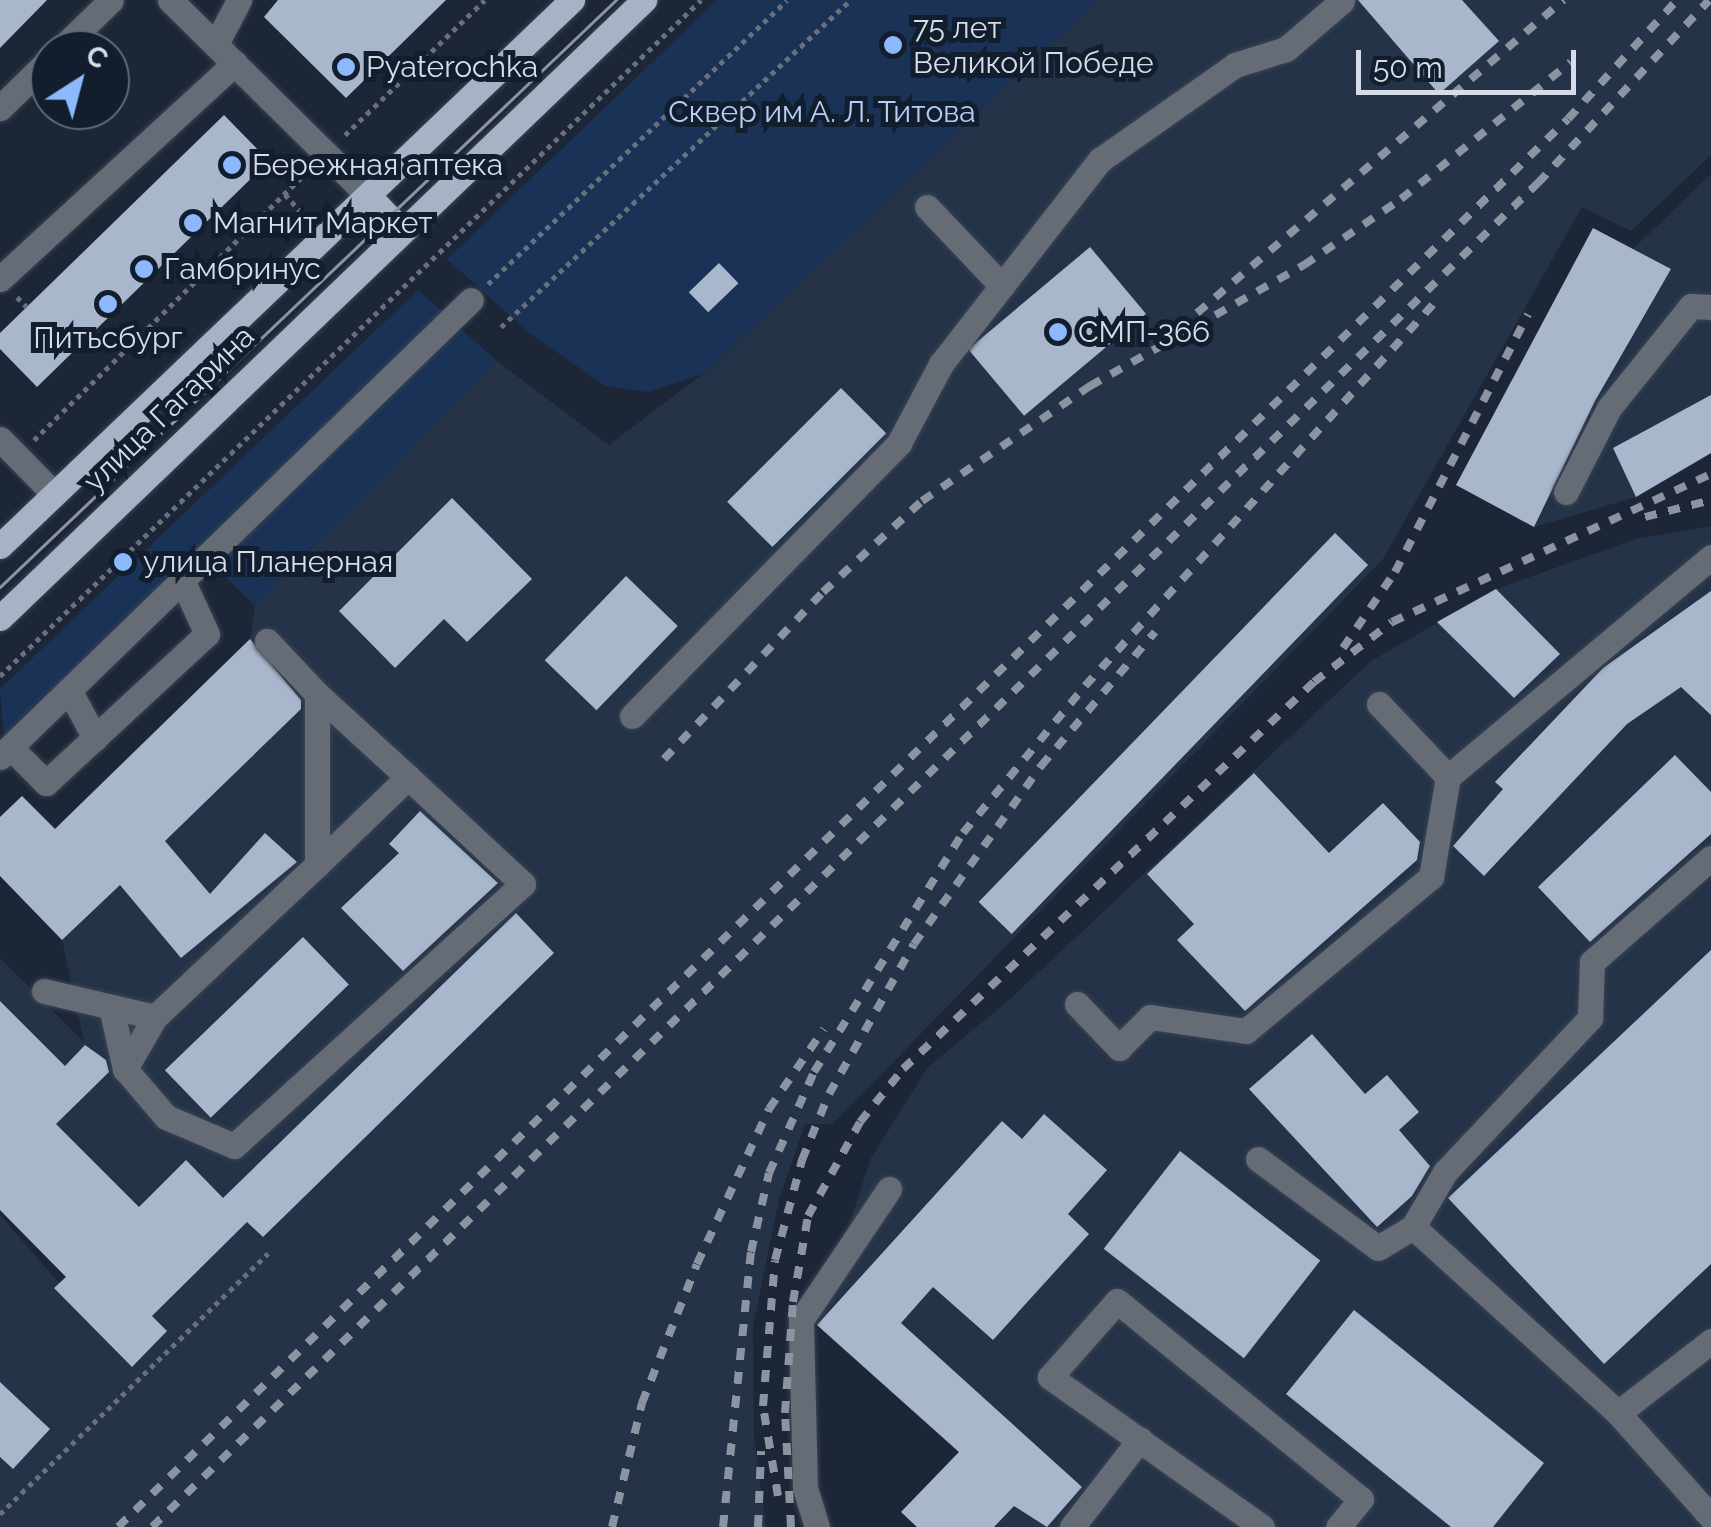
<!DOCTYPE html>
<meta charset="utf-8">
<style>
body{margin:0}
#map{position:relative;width:1711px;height:1527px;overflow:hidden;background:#1c2637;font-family:Raleway,sans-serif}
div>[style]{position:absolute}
.built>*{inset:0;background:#243348}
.green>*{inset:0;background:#1a3256}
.building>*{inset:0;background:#a9b7cd;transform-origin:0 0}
.path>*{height:5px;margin-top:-2.5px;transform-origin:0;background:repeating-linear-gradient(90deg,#68707f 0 5px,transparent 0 10px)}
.roads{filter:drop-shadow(0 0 2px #3a4353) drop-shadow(0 0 2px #3a4353)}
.minor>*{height:25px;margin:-12.5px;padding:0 12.5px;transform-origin:12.5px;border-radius:12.5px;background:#666c75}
.major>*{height:25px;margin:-12.5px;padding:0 12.5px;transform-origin:12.5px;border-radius:12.5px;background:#a6b3c5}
.tram>*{height:2.5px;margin:-1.25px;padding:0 1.25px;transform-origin:1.25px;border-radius:1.25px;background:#8c94a1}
.rail>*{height:8px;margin-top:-4px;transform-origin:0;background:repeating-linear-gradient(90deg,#8c94a1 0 12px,transparent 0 24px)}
.dots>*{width:28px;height:28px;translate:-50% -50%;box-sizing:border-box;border:5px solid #121d2d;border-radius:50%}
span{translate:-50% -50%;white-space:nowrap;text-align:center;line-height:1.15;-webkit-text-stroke:10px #121d2d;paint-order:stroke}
.poi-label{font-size:30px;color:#d6dde8}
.left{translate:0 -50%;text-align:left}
.park-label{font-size:30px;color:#b6cef4}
.street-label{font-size:30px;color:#d6dde8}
.north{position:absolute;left:30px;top:30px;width:100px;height:100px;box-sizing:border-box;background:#121d2d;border:2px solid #606a78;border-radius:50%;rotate:36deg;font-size:28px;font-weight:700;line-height:40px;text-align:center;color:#d6dde8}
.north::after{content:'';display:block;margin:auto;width:35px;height:45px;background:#8cb9fc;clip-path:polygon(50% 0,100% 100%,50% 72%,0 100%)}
.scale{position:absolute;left:1356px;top:50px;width:220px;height:45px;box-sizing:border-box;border:5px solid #d6dde8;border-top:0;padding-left:12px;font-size:30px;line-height:35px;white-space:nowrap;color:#d6dde8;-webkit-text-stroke:8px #121d2d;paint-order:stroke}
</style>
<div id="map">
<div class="built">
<div style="clip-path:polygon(1097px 0,1711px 0,1711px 155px,1631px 231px,1582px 207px,1383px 559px,833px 1124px,805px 1124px,779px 1200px,753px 1326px,754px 1437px,766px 1527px,0 1527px,0 1215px,59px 1283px,66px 1276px,0 1210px,0 958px,84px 1042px,62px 940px,0 876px,0 817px,22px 796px,55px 828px,250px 639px,255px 606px,497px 361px,609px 445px,703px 374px)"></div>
<div style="clip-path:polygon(1711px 174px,1711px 454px,1636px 497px,1534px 527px,1456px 485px,1593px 228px,1633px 249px)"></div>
<div style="clip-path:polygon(1711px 526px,1711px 1527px,917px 1527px,901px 1512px,958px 1452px,816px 1325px,871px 1158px,928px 1067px,1008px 1001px,1371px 661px,1496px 589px,1636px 539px)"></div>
</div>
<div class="green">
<div style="clip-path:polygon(717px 0,1097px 0,703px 374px,648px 392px,605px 386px,528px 332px,447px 259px)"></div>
<div style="clip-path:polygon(418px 290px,497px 361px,255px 606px,198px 550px,4px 738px,0 689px)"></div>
</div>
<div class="building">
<div style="clip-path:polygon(0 0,47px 0,0 48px)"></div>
<div style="clip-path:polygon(278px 0,446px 0,346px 98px,264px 17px)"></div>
<div style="clip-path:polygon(1358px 0,1462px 0,1499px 41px,1439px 94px)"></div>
<div style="clip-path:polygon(224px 115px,269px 161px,37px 387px,0 349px,0 333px)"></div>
<div style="clip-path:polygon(1593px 228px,1671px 269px,1595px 401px,1534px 527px,1456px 485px)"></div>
<div style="left:1090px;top:247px;width:87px;height:159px;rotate:50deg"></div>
<div style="left:719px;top:263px;width:28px;height:42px;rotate:46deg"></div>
<div style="left:841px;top:388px;width:64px;height:161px;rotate:45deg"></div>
<div style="clip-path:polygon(1711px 395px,1711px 453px,1636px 497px,1613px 448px)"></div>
<div style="clip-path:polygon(452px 498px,532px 579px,467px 642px,444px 619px,395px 668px,339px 611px)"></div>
<div style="left:1335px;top:533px;width:46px;height:513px;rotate:44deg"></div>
<div style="left:626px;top:576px;width:72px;height:117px;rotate:44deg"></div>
<div style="clip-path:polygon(1496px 589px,1560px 654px,1514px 698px,1437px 622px)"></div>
<div style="clip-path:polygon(1711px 591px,1711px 715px,1681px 687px,1627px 724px,1484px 876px,1453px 846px,1503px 789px,1495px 782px,1603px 668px)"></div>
<div style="clip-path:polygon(250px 639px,301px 700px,301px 709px,165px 841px,210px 894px,265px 833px,297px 862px,181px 958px,120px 885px,62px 940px,0 876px,0 817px,22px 796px,55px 829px)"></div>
<div style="clip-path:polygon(1675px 755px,1711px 792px,1711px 834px,1590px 942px,1538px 887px)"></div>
<div style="clip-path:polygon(1254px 773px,1329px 853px,1383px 803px,1420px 842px,1417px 860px,1245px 1011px,1177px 940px,1194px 924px,1147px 874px)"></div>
<div style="clip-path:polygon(420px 811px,498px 883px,403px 971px,341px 908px,399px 853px,389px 844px)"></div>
<div style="clip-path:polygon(516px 913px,554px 953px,263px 1237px,247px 1222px,152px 1316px,167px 1331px,132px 1367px,54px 1288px,66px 1277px,0 1210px,0 1001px,65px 1066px,85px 1045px,106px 1060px,109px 1072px,56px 1124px,139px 1207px,186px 1160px,223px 1198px)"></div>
<div style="left:303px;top:937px;width:66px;height:192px;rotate:46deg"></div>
<div style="clip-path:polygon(1711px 950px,1711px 1264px,1604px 1364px,1448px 1198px)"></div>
<div style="clip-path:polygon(1312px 1034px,1365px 1094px,1387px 1075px,1419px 1112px,1399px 1130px,1430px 1166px,1412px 1196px,1377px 1227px,1249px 1089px)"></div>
<div style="clip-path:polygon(1044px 1114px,1107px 1170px,1068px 1214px,1089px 1234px,993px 1340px,933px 1287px,901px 1323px,1082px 1487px,1047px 1527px,1014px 1506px,994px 1527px,917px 1527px,901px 1512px,959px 1452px,817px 1325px,1002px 1121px,1022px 1139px)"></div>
<div style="left:1180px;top:1151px;width:178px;height:124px;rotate:38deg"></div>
<div style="clip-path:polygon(1354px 1310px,1544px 1463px,1493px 1527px,1451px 1527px,1286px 1394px)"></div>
<div style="clip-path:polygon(0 1382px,50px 1429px,13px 1469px,0 1457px)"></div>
</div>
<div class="path">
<div style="left:345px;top:135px;width:194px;rotate:-44deg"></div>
<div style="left:285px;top:194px;width:32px;rotate:49deg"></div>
<div style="left:488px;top:284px;width:412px;rotate:-43.5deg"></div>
<div style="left:17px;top:297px;width:14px;rotate:45deg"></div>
<div style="left:501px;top:327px;width:478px;rotate:-43.1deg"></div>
<div style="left:34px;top:440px;width:384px;rotate:-44.5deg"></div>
<div style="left:0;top:676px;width:974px;rotate:-43.96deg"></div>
<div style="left:0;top:1514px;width:374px;rotate:-44.2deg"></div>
</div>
<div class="roads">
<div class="minor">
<div style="left:170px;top:0;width:279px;rotate:44.6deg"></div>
<div style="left:216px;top:44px;width:50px;rotate:-62.4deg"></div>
<div style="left:60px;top:50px;width:71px;rotate:-44.4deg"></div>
<div style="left:0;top:108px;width:70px;rotate:-44.4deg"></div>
<div style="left:927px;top:207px;width:109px;rotate:46.5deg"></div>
<div style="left:0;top:279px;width:319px;rotate:-42.6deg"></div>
<div style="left:0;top:439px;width:77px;rotate:45.5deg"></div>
<div style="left:1566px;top:492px;width:94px;rotate:-62.9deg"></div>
<div style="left:1609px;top:408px;width:131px;rotate:-51.2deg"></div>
<div style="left:1691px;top:306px;width:20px;rotate:3deg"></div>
<div style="left:69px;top:690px;width:55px;rotate:61.6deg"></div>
<div style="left:317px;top:694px;width:123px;rotate:42.4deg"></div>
<div style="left:1379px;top:704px;width:100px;rotate:46.6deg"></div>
<div style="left:1448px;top:777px;width:343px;rotate:-39.9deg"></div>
<div style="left:632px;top:716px;width:382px;rotate:-45.6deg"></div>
<div style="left:899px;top:443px;width:89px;rotate:-62deg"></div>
<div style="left:941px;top:364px;width:259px;rotate:-52.1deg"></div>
<div style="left:1100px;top:160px;width:165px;rotate:-35.1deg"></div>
<div style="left:1235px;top:65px;width:53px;rotate:-17.4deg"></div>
<div style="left:1286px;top:49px;width:74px;rotate:-40.6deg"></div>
<div style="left:10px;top:747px;width:51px;rotate:45deg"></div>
<div style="left:46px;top:783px;width:219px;rotate:-42.8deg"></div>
<div style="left:207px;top:634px;width:60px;rotate:-114.8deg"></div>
<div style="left:0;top:757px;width:656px;rotate:-44.14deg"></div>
<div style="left:44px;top:991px;width:114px;rotate:13.2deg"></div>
<div style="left:155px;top:1017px;width:222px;rotate:-43.2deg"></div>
<div style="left:317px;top:865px;width:171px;rotate:-90deg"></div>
<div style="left:317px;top:694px;width:73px;rotate:-133.3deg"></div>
<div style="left:1077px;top:1004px;width:61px;rotate:46.3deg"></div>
<div style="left:1119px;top:1048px;width:44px;rotate:-45deg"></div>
<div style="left:1150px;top:1017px;width:97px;rotate:8.3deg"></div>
<div style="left:1246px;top:1031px;width:241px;rotate:-39.8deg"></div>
<div style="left:1431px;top:877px;width:101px;rotate:-80.4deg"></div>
<div style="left:111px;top:1007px;width:64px;rotate:77.3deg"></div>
<div style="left:125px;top:1069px;width:63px;rotate:49.5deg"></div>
<div style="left:166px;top:1117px;width:74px;rotate:23.1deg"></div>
<div style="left:234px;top:1146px;width:390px;rotate:-42.2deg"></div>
<div style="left:523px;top:884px;width:157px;rotate:-137.1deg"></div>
<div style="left:408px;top:777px;width:127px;rotate:136deg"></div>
<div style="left:125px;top:1069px;width:60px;rotate:-60deg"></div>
<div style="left:1258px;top:1159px;width:149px;rotate:36.6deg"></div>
<div style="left:1378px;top:1248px;width:41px;rotate:-31deg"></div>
<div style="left:1413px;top:1227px;width:64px;rotate:-59.8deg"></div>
<div style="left:1445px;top:1172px;width:212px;rotate:-46.7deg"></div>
<div style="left:1590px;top:1018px;width:56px;rotate:-88deg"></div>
<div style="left:1592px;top:962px;width:158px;rotate:-41.2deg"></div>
<div style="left:1413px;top:1227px;width:277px;rotate:42.2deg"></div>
<div style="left:1618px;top:1413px;width:140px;rotate:48.2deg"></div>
<div style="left:1618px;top:1413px;width:118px;rotate:-37.7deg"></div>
<div style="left:817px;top:1527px;width:41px;rotate:-107.1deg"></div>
<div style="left:805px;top:1488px;width:168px;rotate:-91.4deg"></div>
<div style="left:801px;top:1320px;width:158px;rotate:-56.1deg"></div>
<div style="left:1072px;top:1527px;width:111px;rotate:-52.3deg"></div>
<div style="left:1262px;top:1527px;width:260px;rotate:-144.7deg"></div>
<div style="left:1050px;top:1377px;width:101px;rotate:-48.6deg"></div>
<div style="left:1117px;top:1301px;width:314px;rotate:39.1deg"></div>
<div style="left:1361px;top:1499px;width:36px;rotate:129deg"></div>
</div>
<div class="major">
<div style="left:369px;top:196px;width:48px;rotate:46.7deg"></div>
<div style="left:0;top:546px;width:791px;rotate:-43.67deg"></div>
<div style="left:0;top:618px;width:893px;rotate:-43.82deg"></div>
</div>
</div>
<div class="tram">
<div style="left:0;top:587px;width:851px;rotate:-43.62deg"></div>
</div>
<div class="rail">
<div style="left:1197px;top:313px;width:482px;rotate:-40.5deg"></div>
<div style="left:1645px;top:517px;width:68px;rotate:-14.4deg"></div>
<div style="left:1343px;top:648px;width:92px;rotate:-55.6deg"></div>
<div style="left:1395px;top:572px;width:290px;rotate:-62.7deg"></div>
<div style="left:664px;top:759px;width:231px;rotate:-46.4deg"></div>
<div style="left:823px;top:592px;width:134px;rotate:-42.6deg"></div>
<div style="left:922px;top:501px;width:204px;rotate:-34.4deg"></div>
<div style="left:1090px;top:386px;width:246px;rotate:-29.5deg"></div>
<div style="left:1304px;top:265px;width:117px;rotate:-34.2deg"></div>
<div style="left:1401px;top:199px;width:218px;rotate:-38.9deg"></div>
<div style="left:778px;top:1496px;width:91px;rotate:-99.5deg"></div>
<div style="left:763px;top:1406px;width:146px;rotate:-85.3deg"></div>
<div style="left:775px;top:1260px;width:104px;rotate:-74.9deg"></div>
<div style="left:802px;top:1160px;width:71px;rotate:-67.8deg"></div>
<div style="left:829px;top:1094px;width:172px;rotate:-60.5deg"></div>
<div style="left:914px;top:944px;width:219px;rotate:-54.5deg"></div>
<div style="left:1041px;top:766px;width:176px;rotate:-49.6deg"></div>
<div style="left:118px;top:1527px;width:2021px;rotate:-44.16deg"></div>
<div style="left:1568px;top:119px;width:161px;rotate:-47.5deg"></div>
<div style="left:152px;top:1527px;width:1931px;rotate:-44.12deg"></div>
<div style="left:1538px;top:183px;width:250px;rotate:-46.9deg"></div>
<div style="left:612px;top:1527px;width:128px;rotate:-76.4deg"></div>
<div style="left:642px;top:1403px;width:149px;rotate:-68.4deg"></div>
<div style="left:697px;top:1264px;width:171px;rotate:-65.1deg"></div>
<div style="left:769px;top:1109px;width:97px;rotate:-55.5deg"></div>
<div style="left:723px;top:1527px;width:276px;rotate:-84.2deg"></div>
<div style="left:751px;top:1252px;width:81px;rotate:-77.2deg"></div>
<div style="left:769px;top:1173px;width:111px;rotate:-66deg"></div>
<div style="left:814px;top:1072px;width:282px;rotate:-58.1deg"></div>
<div style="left:963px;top:833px;width:191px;rotate:-50.3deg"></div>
<div style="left:1085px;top:686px;width:524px;rotate:-47.63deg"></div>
<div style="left:758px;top:1527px;width:76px;rotate:-87.7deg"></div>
<div style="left:791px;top:1527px;width:114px;rotate:-93deg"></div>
<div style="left:785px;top:1413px;width:111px;rotate:-85.9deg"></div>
<div style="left:793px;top:1302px;width:87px;rotate:-80.1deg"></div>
<div style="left:808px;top:1216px;width:107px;rotate:-61deg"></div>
<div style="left:860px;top:1122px;width:68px;rotate:-50.9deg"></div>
<div style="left:903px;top:1069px;width:565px;rotate:-43.28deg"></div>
<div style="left:1314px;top:682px;width:98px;rotate:-37.6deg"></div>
<div style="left:1392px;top:622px;width:352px;rotate:-24.9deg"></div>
</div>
<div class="dots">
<div style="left:893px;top:45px;background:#8cb9fc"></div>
<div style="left:346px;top:67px;background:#8cb9fc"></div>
<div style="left:232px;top:165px;background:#8cb9fc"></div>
<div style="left:193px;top:223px;background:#8cb9fc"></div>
<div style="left:144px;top:269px;background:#8cb9fc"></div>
<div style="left:108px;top:304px;background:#8cb9fc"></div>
<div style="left:1058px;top:332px;background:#8cb9fc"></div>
<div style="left:123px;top:562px;background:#8cb9fc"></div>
</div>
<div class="poi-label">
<span class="left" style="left:913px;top:45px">75 лет<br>Великой Победе</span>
<span class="left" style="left:366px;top:67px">Pyaterochka</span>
<span class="left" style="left:252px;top:165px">Бережная аптека</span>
<span class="left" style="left:213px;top:223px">Магнит Маркет</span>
<span class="left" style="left:164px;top:269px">Гамбринус</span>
<span class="left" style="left:1078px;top:332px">СМП-366</span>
<span style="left:108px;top:338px">Питьсбург</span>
<span class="left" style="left:143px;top:562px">улица Планерная</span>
</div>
<div class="park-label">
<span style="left:822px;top:112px">Сквер им А. Л. Титова</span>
</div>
<div class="street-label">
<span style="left:169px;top:409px;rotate:-44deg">улица Гагарина</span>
</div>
<div class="north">С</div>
<div class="scale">50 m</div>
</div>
